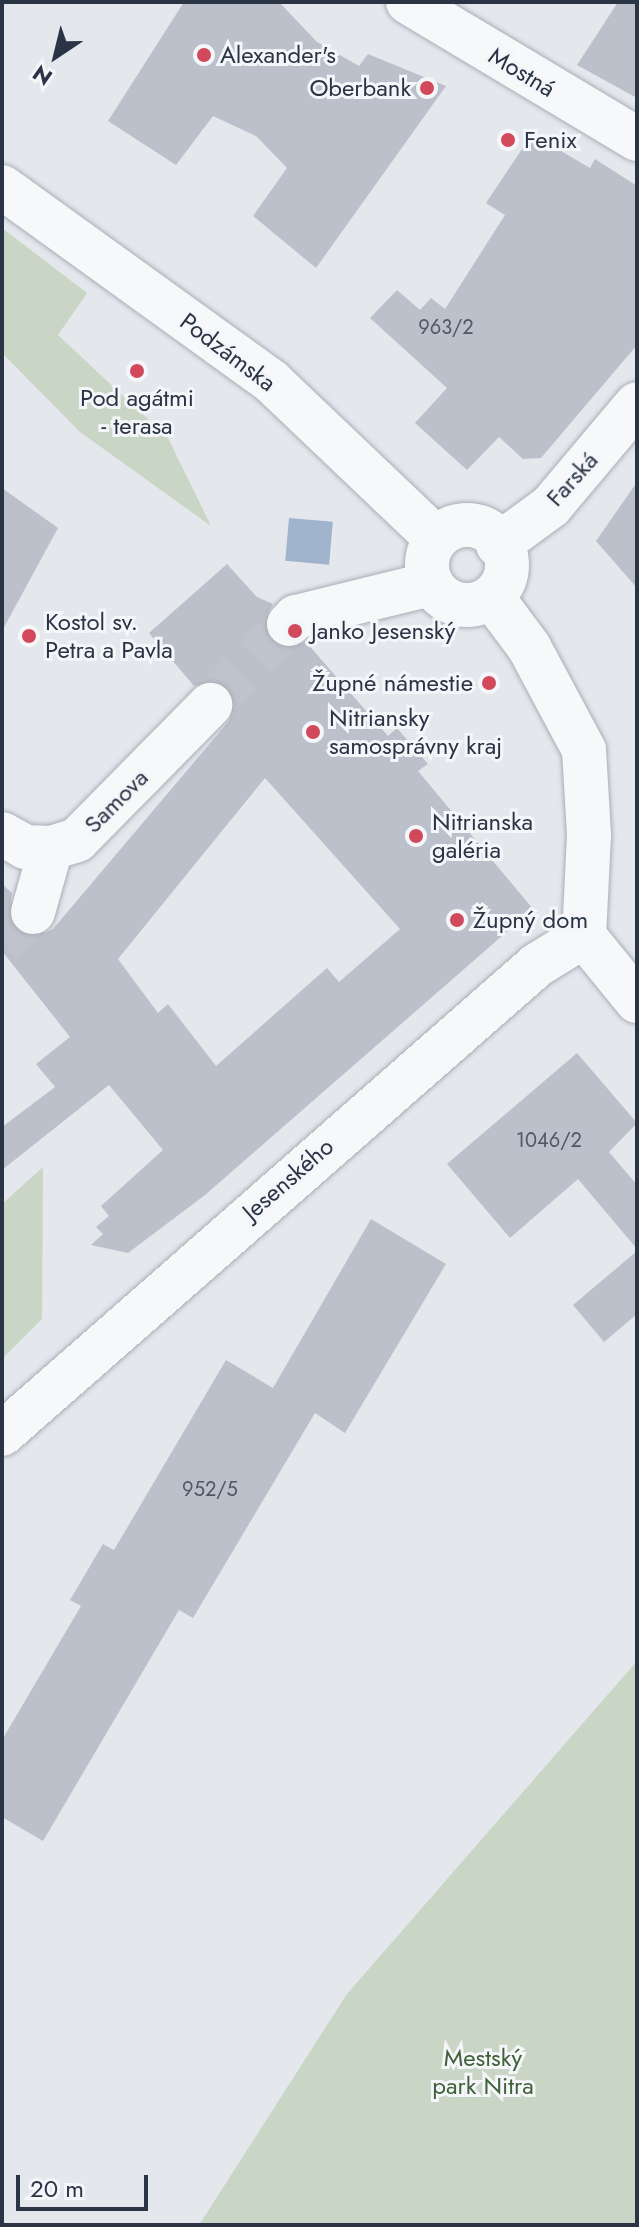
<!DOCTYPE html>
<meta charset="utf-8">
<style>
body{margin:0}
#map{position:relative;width:639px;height:2227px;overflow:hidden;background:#e4e7ec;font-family:Jost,sans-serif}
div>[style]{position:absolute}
.green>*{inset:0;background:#c9d6c5}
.water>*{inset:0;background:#9fb4cc;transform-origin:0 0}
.building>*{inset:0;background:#bbc0ca}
.minor-tunnel>*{height:44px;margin-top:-22px;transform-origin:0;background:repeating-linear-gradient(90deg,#bfc3cb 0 44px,transparent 0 66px)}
.roads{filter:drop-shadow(0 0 2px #a9aeb7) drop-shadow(0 0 2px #a9aeb7)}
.minor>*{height:44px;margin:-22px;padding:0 22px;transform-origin:22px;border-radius:22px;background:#f7f8fa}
.minor>.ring{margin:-22px;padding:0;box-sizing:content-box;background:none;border:44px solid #f7f8fa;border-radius:50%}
.tertiary>*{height:44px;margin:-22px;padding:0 22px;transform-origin:22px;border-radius:22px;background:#f7f8fa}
.dots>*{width:22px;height:22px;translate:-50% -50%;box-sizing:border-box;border:4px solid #f4f6f9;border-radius:50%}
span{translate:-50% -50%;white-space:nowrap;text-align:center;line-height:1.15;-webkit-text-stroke:6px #f4f6f9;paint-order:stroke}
.number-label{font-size:20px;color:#4f5766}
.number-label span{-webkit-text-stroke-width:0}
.poi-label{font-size:24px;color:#2b3445}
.left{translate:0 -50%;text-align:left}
.right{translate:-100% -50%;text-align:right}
.street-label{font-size:24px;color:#2b3445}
.park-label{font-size:24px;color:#3f6138}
.frame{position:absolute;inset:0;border:4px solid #2b3445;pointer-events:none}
.north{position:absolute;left:16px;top:16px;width:80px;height:80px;-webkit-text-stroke:6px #f4f6f9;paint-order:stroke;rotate:215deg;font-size:22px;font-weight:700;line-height:32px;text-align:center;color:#2b3445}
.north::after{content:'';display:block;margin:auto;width:28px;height:36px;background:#2b3445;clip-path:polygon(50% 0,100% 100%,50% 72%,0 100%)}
.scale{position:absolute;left:16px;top:2175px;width:132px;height:36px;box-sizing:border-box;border:4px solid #2b3445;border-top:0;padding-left:10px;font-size:24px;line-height:28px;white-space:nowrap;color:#2b3445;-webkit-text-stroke:6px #f4f6f9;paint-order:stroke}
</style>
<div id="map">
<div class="green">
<div style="clip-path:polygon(2px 228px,87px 293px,58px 335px,168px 438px,211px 526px,80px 432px,2px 353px)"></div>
<div style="clip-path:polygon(43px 1167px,42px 1319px,2px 1359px,2px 1204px)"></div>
<div style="clip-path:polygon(637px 1661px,637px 2225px,199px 2225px,347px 1994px)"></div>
</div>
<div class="water">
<div style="left:289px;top:518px;width:44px;height:43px;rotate:5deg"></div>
</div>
<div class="building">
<div style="clip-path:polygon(184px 2px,279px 2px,317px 42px,359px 66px,368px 54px,446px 86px,316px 268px,253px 216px,287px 168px,256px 136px,213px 116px,176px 165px,108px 121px)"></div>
<div style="clip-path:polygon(618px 2px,637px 2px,637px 98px,577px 65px)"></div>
<div style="clip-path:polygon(532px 134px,590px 168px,595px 159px,637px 186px,637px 345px,541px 458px,523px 459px,499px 437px,467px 470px,415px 423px,447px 388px,370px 318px,397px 290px,420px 310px,431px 298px,445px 309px,505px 215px,486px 203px)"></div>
<div style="clip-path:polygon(637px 482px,637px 588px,596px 541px)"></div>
<div style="clip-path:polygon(2px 488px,58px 528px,2px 631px)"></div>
<div style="clip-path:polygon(evenodd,227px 564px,257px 597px,273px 604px,265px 618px,271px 641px,283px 648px,306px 642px,388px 736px,397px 728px,428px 764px,418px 771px,533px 909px,205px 1195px,128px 1253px,91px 1245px,103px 1234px,96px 1227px,109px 1216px,101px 1206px,163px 1150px,109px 1085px,2px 1170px,2px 1127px,55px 1087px,36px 1064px,70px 1037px,2px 951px,2px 884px,12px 893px,9px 917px,16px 930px,38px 936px,53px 929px,228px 722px,234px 711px,228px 688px,216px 681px,194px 686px,149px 633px,227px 564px,265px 778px,400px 929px,339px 982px,327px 968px,216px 1066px,168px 1004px,158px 1013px,118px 959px,265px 778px)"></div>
<div style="clip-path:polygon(577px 1053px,637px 1123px,609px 1152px,637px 1185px,637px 1249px,578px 1179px,510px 1238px,447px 1164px)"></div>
<div style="clip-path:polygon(371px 1219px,446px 1264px,345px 1433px,315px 1413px,193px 1618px,179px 1610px,43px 1841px,2px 1817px,2px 1740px,81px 1606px,70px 1600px,103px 1544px,114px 1550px,226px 1360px,273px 1388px)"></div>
<div style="clip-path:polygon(637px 1251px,637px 1314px,604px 1342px,573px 1305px)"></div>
</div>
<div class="minor-tunnel">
<div style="left:210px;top:705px;width:113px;rotate:-45.7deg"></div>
<div style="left:2px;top:943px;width:44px;rotate:-45deg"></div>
</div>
<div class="roads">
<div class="minor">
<div style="left:2px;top:187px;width:332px;rotate:35.8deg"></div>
<div style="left:271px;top:381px;width:228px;rotate:43.6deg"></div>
<div class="ring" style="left:427px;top:525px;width:36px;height:36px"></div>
<div style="left:498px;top:545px;width:66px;rotate:-36.3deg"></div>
<div style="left:551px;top:506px;width:133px;rotate:-49.9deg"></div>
<div style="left:494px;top:600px;width:59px;rotate:53.3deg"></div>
<div style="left:529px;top:647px;width:117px;rotate:61.9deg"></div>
<div style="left:584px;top:750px;width:85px;rotate:86.6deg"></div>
<div style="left:589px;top:835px;width:101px;rotate:92.8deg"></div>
<div style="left:289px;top:624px;width:10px;rotate:-45deg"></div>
<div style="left:296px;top:617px;width:138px;rotate:-13.8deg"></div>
<div style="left:2px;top:834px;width:26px;rotate:29deg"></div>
<div style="left:25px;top:847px;width:26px;rotate:2deg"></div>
<div style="left:51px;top:848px;width:27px;rotate:-17deg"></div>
<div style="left:77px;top:840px;width:190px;rotate:-45.4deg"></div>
<div style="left:33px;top:912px;width:66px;rotate:-74.3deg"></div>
<div style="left:584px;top:936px;width:84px;rotate:50.8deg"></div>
<div style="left:2px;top:1434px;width:711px;rotate:-41.24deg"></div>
<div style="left:537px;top:965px;width:55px;rotate:-31.7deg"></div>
</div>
<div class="tertiary">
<div style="left:408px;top:2px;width:267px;rotate:30.9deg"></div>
</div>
</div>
<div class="dots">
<div style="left:204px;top:55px;background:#d1495b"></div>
<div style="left:427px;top:88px;background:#d1495b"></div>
<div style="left:508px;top:140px;background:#d1495b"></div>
<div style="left:137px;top:371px;background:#d1495b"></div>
<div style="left:295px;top:631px;background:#d1495b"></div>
<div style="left:29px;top:636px;background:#d1495b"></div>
<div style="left:489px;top:683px;background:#d1495b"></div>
<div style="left:313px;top:732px;background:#d1495b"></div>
<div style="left:416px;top:836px;background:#d1495b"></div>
<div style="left:457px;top:920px;background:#d1495b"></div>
</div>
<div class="number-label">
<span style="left:446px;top:327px">963/2</span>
<span style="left:549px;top:1140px">1046/2</span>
<span style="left:210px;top:1489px">952/5</span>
</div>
<div class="poi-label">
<span class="left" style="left:220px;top:55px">Alexander's</span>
<span class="right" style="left:411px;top:88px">Oberbank</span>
<span class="left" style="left:524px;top:140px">Fenix</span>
<span style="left:137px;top:412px">Pod agátmi<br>- terasa</span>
<span class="left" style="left:45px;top:636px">Kostol sv.<br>Petra a Pavla</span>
<span class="left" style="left:311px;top:631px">Janko Jesenský</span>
<span class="right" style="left:473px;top:683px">Župné námestie</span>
<span class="left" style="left:329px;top:732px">Nitriansky<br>samosprávny kraj</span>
<span class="left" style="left:432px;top:836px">Nitrianska<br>galéria</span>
<span class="left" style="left:473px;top:920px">Župný dom</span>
</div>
<div class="street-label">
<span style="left:522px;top:72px;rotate:31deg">Mostná</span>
<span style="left:228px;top:352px;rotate:37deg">Podzámska</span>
<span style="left:572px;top:479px;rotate:-48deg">Farská</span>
<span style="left:116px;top:801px;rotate:-45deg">Samova</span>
<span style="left:288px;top:1179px;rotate:-41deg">Jesenského</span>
</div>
<div class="park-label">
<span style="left:483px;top:2072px">Mestský<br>park Nitra</span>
</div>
<div class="frame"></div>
<div class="north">N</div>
<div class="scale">20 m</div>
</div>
